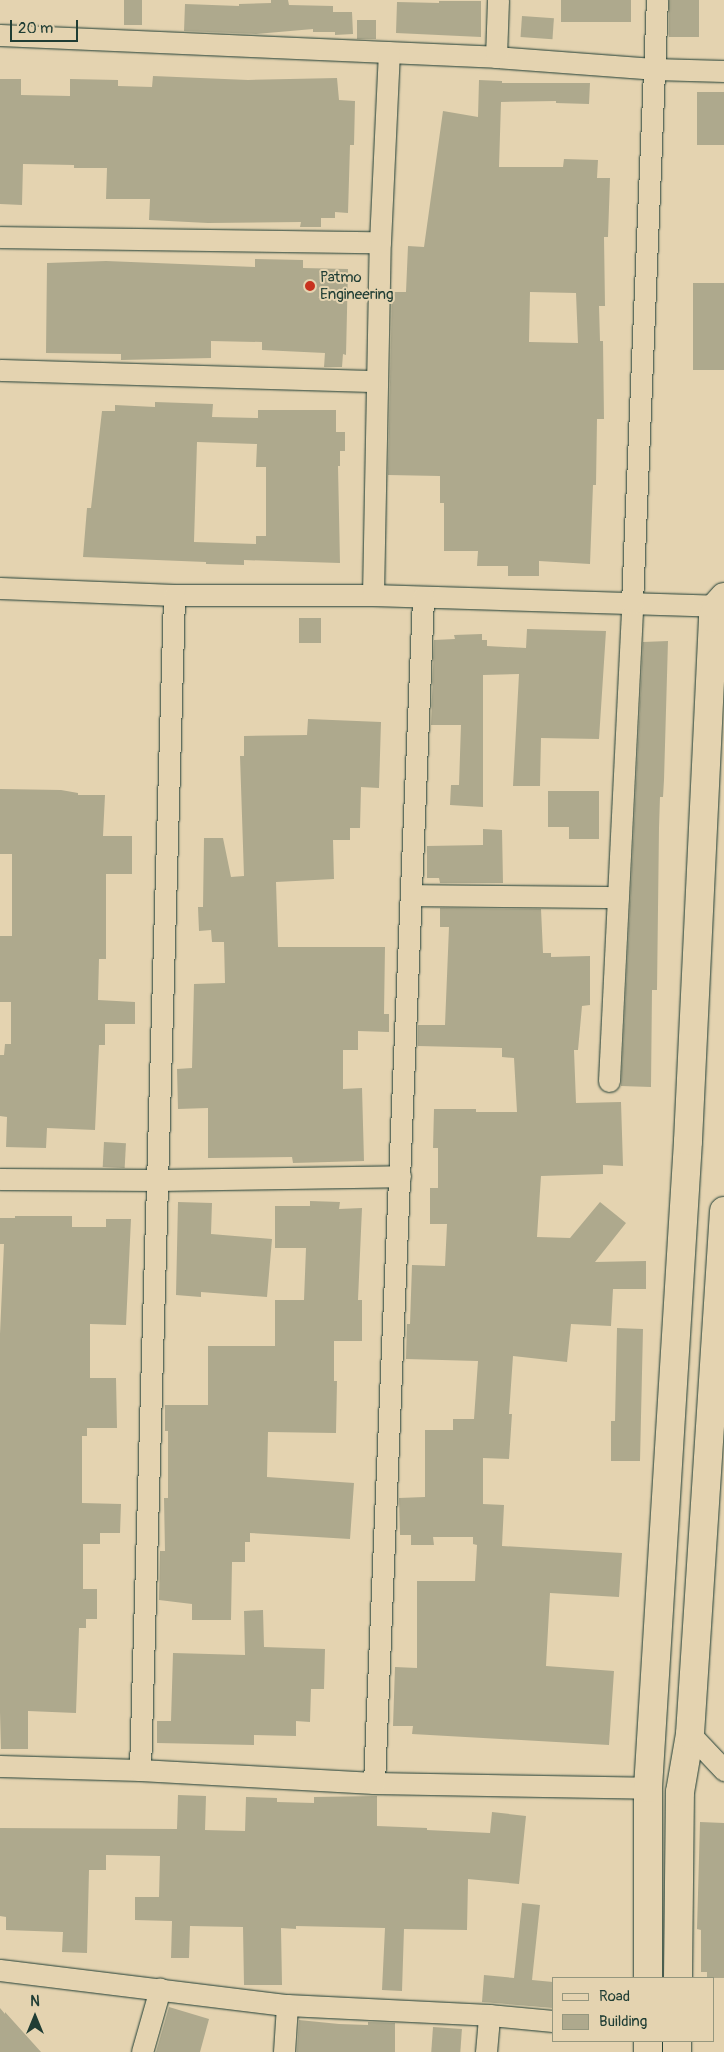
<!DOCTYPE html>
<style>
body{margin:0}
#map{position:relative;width:724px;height:2052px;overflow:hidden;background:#e4d3b0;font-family:Pangolin,sans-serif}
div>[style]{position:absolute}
.building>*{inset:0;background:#aea98d;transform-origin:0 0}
.roads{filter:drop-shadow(0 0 1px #1f3d34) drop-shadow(0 0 1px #1f3d34)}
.street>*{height:21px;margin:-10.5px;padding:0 10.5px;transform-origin:10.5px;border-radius:10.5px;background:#e4d3b0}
.secondary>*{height:28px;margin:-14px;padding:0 14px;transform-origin:14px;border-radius:14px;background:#e4d3b0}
.dots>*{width:14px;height:14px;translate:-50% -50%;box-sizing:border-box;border:2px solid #e4d3b0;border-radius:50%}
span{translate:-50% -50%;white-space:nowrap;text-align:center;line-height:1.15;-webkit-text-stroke:4px #e4d3b0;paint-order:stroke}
.poi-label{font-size:15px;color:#1f3d34}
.left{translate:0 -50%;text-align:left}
.legend{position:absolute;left:552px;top:1977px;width:162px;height:65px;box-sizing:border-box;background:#e4d3b0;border:1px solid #95977e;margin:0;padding:6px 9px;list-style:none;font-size:15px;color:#1f3d34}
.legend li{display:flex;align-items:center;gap:10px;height:25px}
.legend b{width:25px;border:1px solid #95977e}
.north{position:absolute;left:10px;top:1992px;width:50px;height:50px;-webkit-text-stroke:4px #e4d3b0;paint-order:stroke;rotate:0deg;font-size:14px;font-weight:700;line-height:20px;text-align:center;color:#1f3d34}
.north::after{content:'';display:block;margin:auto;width:18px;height:22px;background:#1f3d34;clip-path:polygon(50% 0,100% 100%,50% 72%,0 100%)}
.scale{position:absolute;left:10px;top:20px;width:68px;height:22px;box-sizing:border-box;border:2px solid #1f3d34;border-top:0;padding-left:6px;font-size:15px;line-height:18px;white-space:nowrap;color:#1f3d34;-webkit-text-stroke:4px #e4d3b0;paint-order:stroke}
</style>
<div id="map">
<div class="building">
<div style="left:124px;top:0;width:18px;height:25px"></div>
<div style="clip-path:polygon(271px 0,288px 0,289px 5px,333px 6px,333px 12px,352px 12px,353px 34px,335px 35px,335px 32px,313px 32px,313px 29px,256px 34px,184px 31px,185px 4px,239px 6px,239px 4px,271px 3px)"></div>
<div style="left:561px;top:0;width:70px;height:22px"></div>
<div style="left:669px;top:0;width:30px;height:37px"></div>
<div style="clip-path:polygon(439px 1px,481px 1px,481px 37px,396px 33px,397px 2px,439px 3px)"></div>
<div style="left:522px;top:16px;width:32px;height:21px;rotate:4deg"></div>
<div style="left:376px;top:20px;width:19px;height:19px;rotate:90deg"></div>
<div style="clip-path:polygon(153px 76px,248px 80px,337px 78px,339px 100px,355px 101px,354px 145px,350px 145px,348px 213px,335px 212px,335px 218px,321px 218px,321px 227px,300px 227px,301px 222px,208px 223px,149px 220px,150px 199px,106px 199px,107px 168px,74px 168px,74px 165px,23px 164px,22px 205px,0 204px,0 79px,21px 79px,21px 95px,70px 96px,70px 79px,118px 80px,118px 86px,152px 87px)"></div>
<div style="clip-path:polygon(evenodd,479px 80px,502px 81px,502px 83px,590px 83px,589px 104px,556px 103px,556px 101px,501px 102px,499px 167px,563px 167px,564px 159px,598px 160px,597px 178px,610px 178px,608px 237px,604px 237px,605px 306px,599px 306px,600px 341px,603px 341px,604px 419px,597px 419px,596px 485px,593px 485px,590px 564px,539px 561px,539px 576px,508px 576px,508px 566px,477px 566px,478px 551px,444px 551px,444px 503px,440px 503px,440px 476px,388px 475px,392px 292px,406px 292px,408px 246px,424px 247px,443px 111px,478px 117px,479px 80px,530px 292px,576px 293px,578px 343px,529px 342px,530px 292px)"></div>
<div style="left:697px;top:92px;width:27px;height:53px"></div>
<div style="clip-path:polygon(255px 259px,303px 260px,303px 268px,348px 269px,346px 355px,343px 354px,342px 367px,324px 367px,325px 353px,262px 350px,262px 342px,211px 341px,211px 358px,121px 360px,121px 354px,46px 353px,47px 263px,106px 261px,255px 267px)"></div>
<div style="left:693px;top:283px;width:31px;height:87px"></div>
<div style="clip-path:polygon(evenodd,155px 402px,213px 404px,212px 417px,258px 418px,258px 410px,336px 410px,336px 432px,345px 432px,345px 451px,340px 451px,340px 466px,338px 466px,340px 563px,244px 560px,244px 565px,206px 564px,206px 562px,83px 557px,87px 508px,91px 508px,102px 411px,115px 411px,115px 405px,155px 407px,155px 402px,197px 442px,257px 444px,256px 467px,266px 467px,266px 536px,256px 536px,256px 544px,194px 542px,197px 442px)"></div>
<div style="left:299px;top:618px;width:22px;height:25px"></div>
<div style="clip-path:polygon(527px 629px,606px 631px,599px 739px,541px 738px,540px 786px,513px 786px,519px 674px,483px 675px,483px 807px,450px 805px,451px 785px,459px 785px,461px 725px,431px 725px,434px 640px,455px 639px,454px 635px,482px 634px,482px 640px,487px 640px,487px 646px,526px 648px)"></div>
<div style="clip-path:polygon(668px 641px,664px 780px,663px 797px,660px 797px,659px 828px,657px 990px,652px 990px,651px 1087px,621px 1086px,643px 642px)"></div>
<div style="clip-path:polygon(308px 719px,381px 722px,379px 788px,361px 787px,360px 828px,350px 828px,350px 840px,333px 840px,334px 879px,276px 882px,278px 947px,385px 947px,384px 1014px,389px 1014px,389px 1032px,358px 1031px,358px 1050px,343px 1050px,343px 1089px,362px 1088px,364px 1161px,293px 1163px,292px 1157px,208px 1158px,208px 1108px,178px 1109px,177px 1069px,192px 1068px,194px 984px,225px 983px,224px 942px,212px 942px,211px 930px,199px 931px,198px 907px,203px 907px,204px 838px,223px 838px,231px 877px,244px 876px,240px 756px,244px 756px,244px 736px,307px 735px)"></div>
<div style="clip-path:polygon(0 789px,61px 790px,78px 793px,78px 795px,105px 795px,103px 836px,132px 836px,132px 874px,106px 874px,106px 959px,99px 959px,98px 1000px,135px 1002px,135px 1024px,105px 1024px,105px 1045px,99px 1045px,95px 1130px,47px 1128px,46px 1148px,6px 1147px,7px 1117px,0 1116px,0 1055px,4px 1055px,5px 1044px,11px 1044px,11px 1002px,0 1002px,0 936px,12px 936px,12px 854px,0 854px)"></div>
<div style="clip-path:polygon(548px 791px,599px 791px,599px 839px,569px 839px,569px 827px,548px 827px)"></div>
<div style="clip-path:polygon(483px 829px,502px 830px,503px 883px,440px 883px,439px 878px,427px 878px,427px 846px,483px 845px)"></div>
<div style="clip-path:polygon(440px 908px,541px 909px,543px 953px,551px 953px,551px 957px,590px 956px,590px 1005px,582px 1006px,578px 1050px,574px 1050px,576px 1103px,621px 1102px,623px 1166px,603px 1165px,603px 1174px,541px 1176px,537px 1237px,570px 1238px,600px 1202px,626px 1223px,595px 1262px,646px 1261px,646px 1289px,613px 1289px,611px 1326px,571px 1324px,567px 1362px,513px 1356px,509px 1414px,512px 1414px,509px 1459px,483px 1458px,483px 1504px,504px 1505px,502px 1546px,622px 1553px,619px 1597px,550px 1593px,546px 1666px,614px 1671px,609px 1745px,412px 1734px,413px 1726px,393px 1726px,395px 1667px,417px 1668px,417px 1581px,475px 1581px,477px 1545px,473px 1544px,473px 1537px,433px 1537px,434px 1545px,411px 1545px,411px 1535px,400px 1535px,399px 1498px,425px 1497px,425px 1430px,453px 1430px,453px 1419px,474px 1419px,478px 1361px,406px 1359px,407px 1324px,410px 1324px,412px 1265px,445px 1266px,447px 1224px,430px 1224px,430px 1188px,438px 1188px,438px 1148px,433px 1148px,434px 1109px,476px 1109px,476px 1112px,517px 1112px,514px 1058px,502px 1057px,502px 1048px,418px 1046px,418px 1025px,445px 1025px,449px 927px,440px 927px)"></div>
<div style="left:104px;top:1142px;width:22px;height:25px;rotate:3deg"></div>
<div style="clip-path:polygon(310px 1201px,340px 1202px,339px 1209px,362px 1208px,358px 1300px,362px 1300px,362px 1341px,334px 1341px,334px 1381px,337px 1381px,336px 1433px,268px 1432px,267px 1477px,354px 1483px,350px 1539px,250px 1533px,250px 1542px,245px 1542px,245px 1562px,232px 1562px,231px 1620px,192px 1620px,192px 1604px,159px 1600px,160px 1551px,165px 1551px,164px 1498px,168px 1498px,168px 1431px,165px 1431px,165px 1405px,208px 1405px,208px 1346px,275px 1346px,275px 1300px,304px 1300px,306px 1248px,275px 1248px,275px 1206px,310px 1206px)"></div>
<div style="clip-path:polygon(178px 1202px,212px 1203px,211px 1234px,272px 1239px,267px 1297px,201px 1292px,201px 1297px,176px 1295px)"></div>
<div style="clip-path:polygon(15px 1216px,72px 1216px,72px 1227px,106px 1227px,106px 1219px,131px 1219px,126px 1325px,90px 1324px,90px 1378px,116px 1378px,117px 1428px,87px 1428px,87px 1436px,82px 1436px,82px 1503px,121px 1504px,120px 1533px,100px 1533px,100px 1544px,83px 1544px,83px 1589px,97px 1589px,97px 1619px,86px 1619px,86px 1628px,79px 1628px,76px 1713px,28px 1711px,28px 1749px,1px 1749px,0 1712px,0 1334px,4px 1244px,0 1244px,0 1218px,15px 1218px)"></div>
<div style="clip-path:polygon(617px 1328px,643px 1329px,640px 1461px,611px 1461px,611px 1421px,615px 1421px)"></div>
<div style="clip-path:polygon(263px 1610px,264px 1647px,325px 1649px,324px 1689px,311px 1689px,310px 1722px,296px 1721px,296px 1736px,254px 1735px,254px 1745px,157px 1743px,157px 1721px,171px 1721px,173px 1653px,245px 1655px,244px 1611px)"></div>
<div style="clip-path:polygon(178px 1795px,206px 1796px,205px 1830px,245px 1831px,246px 1797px,277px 1798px,277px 1802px,314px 1803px,314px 1797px,377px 1796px,377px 1826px,427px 1828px,427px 1830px,490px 1833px,492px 1812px,526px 1816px,519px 1884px,468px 1879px,467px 1930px,404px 1929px,402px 1991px,382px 1990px,385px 1928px,296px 1926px,296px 1929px,281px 1928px,282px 1985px,244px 1985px,243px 1927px,190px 1926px,189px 1958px,171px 1958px,172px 1921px,135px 1920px,135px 1897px,159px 1897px,160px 1856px,106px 1855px,106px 1870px,89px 1870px,87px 1953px,62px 1952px,63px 1932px,6px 1930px,6px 1917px,0 1916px,0 1828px,177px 1829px)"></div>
<div style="clip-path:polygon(700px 1822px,724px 1823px,724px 1978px,707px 1978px,707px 1972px,701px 1972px,701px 1930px,697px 1929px)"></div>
<div style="clip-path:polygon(522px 1903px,540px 1905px,532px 1980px,553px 1982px,553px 2008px,482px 2002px,484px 1975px,514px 1978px)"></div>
<div style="clip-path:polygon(169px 2007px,209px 2019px,200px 2052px,156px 2052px)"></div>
<div style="clip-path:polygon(0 2008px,5px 2014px,5px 2012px,41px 2052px,0 2052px)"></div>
<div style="clip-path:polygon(299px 2020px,339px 2024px,368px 2025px,368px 2022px,395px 2023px,395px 2052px,297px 2052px)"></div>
<div style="left:433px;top:2027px;width:29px;height:25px;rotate:4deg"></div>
</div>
<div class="roads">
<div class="street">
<div style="left:0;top:35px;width:496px;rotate:2.5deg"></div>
<div style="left:496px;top:57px;width:158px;rotate:4.3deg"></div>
<div style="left:654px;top:69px;width:70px;rotate:1.6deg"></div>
<div style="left:496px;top:57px;width:57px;rotate:-88deg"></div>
<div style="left:0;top:237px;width:380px;rotate:0.8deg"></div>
<div style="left:0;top:370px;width:377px;rotate:1.7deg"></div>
<div style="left:0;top:588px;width:174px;rotate:2.3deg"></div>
<div style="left:174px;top:595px;width:199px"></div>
<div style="left:373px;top:595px;width:343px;rotate:1.8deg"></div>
<div style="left:373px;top:595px;width:353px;rotate:-88.9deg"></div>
<div style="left:380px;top:242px;width:190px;rotate:-87.3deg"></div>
<div style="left:411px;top:895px;width:207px;rotate:0.6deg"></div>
<div style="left:609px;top:1081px;width:479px;rotate:-87.2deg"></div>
<div style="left:632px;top:603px;width:604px;rotate:-87.63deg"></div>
<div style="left:0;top:1179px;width:158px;rotate:0.4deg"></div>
<div style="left:158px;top:1180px;width:242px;rotate:-0.9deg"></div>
<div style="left:690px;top:1734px;width:50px;rotate:46.6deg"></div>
<div style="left:0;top:1766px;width:140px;rotate:1.6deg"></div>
<div style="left:140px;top:1770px;width:234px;rotate:3.2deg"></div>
<div style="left:374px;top:1783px;width:274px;rotate:1deg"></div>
<div style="left:140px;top:1770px;width:1175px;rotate:-88.34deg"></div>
<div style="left:374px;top:1783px;width:1187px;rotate:-87.63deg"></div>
<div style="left:0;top:1970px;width:289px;rotate:7deg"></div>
<div style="left:287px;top:2005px;width:202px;rotate:2.8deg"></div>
<div style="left:489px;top:2015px;width:64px;rotate:5.4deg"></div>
<div style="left:142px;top:2052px;width:66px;rotate:-74.1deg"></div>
<div style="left:284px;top:2052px;width:47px;rotate:-86.3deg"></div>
<div style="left:486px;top:2052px;width:37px;rotate:-85deg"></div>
</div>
<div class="secondary">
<div style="left:648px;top:1978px;width:190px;rotate:-90deg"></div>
<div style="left:648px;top:1788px;width:648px;rotate:-86.46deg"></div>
<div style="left:688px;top:1141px;width:524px;rotate:-87.26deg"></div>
<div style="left:713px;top:618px;width:12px;rotate:-76deg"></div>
<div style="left:716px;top:606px;width:12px;rotate:-48deg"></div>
<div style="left:678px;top:1978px;width:186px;rotate:-89.4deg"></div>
<div style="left:680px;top:1792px;width:59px;rotate:-80.2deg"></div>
<div style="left:690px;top:1734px;width:524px;rotate:-86.28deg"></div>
<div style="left:648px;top:2052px;width:11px;rotate:-90deg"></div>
<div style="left:677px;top:2052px;width:11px;rotate:-90deg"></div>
</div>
</div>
<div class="dots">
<div style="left:310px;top:286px;background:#c8321e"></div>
</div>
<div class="poi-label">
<span class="left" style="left:320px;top:286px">Patmo<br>Engineering</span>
</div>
<ul class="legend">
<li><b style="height:6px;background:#e4d3b0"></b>Road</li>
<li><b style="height:14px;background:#aea98d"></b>Building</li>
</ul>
<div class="north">N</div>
<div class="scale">20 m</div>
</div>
